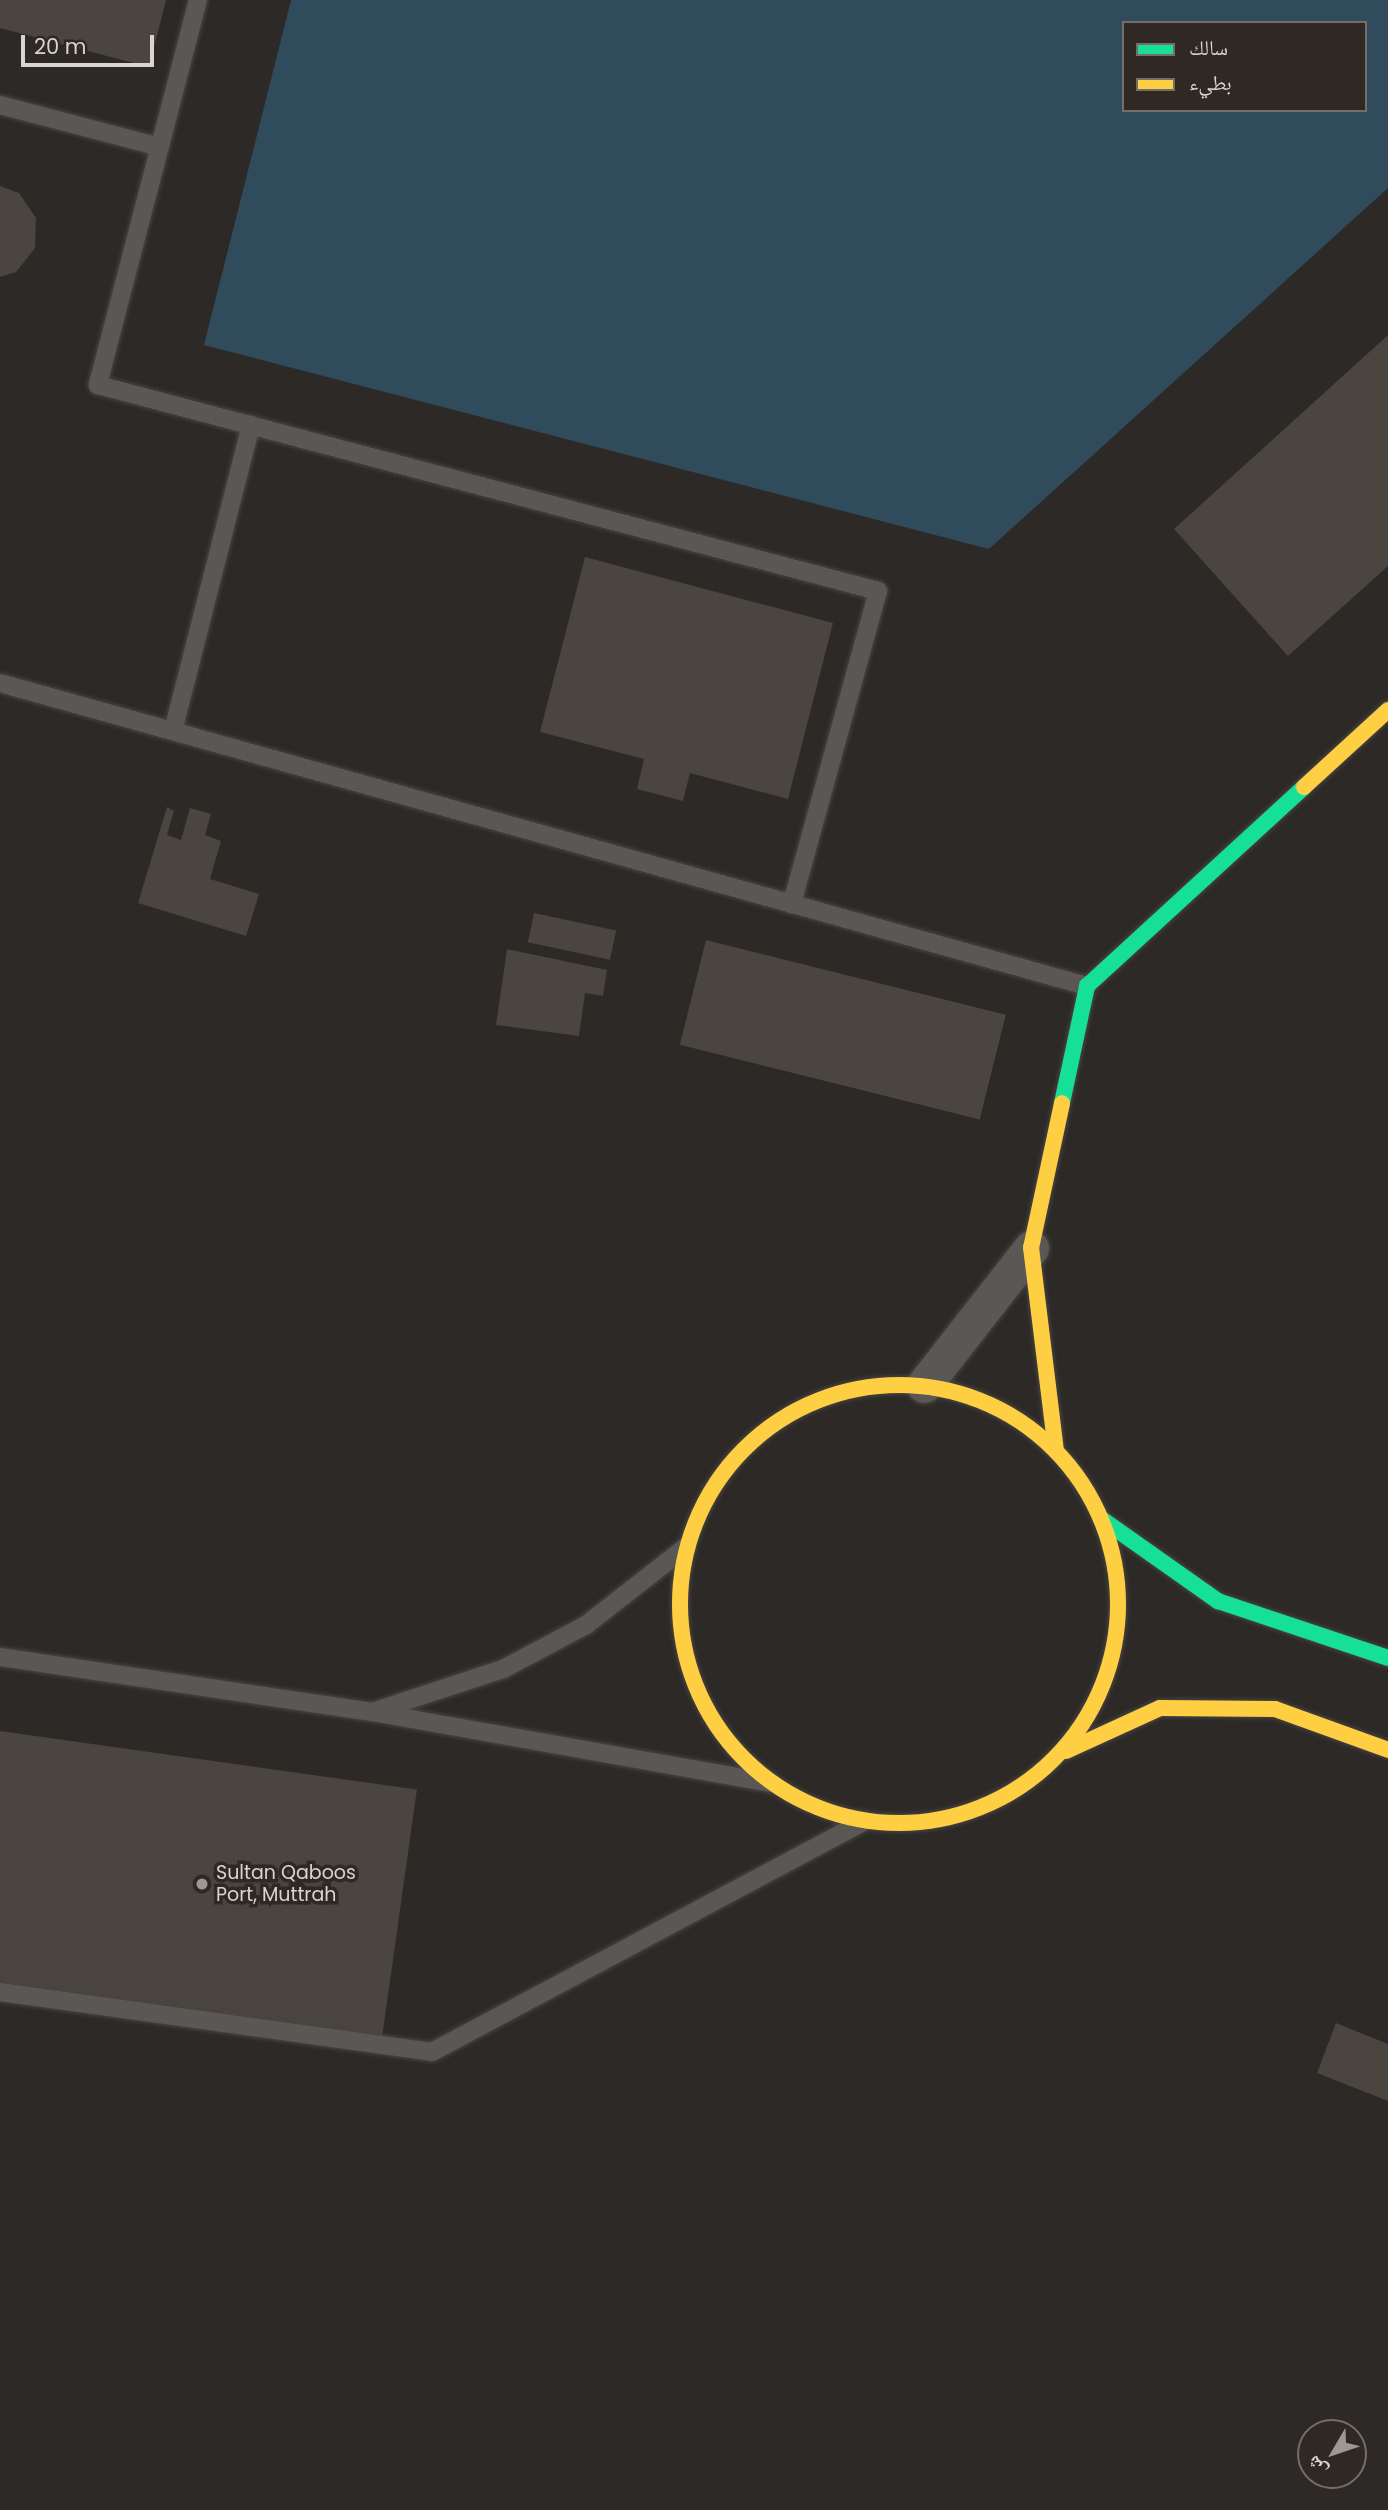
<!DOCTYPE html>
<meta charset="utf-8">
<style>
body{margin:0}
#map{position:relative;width:1388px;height:2510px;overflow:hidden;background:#2c2926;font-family:Poppins,"Noto Naskh Arabic",sans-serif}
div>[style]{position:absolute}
.water>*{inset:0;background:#2f4b5c}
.building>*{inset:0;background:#4a453e;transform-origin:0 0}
.roads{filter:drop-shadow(0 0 2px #484442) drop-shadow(0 0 2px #484442)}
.lane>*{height:18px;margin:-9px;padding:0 9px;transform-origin:9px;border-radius:9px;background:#5a5754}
.street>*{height:35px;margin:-17.5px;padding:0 17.5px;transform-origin:17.5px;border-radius:17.5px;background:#5a5754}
.fast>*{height:16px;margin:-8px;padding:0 8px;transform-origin:8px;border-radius:8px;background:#16e098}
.slow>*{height:16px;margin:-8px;padding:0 8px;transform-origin:8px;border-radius:8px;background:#ffcf43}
.slow>.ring{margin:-8px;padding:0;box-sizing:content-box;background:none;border:16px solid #ffcf43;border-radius:50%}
.dots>*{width:19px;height:19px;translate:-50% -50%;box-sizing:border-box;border:4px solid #302822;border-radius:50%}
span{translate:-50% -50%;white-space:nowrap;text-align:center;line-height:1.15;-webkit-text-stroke:7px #302822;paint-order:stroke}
.poi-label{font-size:19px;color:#d9d4d0}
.left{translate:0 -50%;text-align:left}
.legend{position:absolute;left:1122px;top:21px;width:245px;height:91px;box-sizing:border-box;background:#302822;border:2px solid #746d68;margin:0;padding:9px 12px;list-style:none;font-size:21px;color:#d9d4d0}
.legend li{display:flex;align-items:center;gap:14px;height:35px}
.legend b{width:35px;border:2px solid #746d68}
.north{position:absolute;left:1297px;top:2419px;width:70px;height:70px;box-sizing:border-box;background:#302822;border:2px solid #746d68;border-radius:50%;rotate:231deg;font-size:19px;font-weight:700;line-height:28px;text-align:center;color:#d9d4d0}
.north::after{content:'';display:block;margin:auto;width:24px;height:32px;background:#9c9894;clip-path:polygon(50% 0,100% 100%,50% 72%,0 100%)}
.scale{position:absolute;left:21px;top:35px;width:133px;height:32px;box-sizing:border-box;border:4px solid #d9d4d0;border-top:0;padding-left:9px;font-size:21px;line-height:24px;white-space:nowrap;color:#d9d4d0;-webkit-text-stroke:5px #302822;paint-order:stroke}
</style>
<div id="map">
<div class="water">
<div style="clip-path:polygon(evenodd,291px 0,1388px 0,1388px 188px,989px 549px,204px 345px,291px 0,1124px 23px,1365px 23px,1365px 110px,1124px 110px,1124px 23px)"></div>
</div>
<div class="building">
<div style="clip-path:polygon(0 0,166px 0,149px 67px,0 28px)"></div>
<div style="clip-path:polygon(0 186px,19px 193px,36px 218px,35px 248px,16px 272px,0 277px)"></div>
<div style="clip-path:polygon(1388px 335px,1388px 566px,1288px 656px,1174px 529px)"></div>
<div style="clip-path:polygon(585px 557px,833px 623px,788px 799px,690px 773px,683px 801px,637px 789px,644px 759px,540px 732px)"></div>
<div style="clip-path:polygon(167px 807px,174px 811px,167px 835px,181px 840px,190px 808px,211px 814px,205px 835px,221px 841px,210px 879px,259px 894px,246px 936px,138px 903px)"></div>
<div style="left:534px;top:913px;width:84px;height:30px;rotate:12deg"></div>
<div style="left:706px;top:940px;width:309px;height:108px;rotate:14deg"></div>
<div style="clip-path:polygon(507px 949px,607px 970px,603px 996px,585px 993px,579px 1036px,496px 1025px)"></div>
<div style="left:0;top:1731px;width:421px;height:249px;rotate:8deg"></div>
<div style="clip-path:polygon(1336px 2023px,1388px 2044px,1388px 2101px,1317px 2073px)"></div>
</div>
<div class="roads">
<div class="lane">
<div style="left:198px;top:0;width:398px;rotate:104.6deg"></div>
<div style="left:98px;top:385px;width:807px;rotate:14.79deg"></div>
<div style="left:878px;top:591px;width:325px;rotate:105.4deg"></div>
<div style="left:0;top:105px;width:165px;rotate:14.7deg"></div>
<div style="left:0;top:683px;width:1128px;rotate:15.58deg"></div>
<div style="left:173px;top:731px;width:316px;rotate:-75.7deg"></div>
<div style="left:0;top:1657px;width:376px;rotate:8.4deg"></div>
<div style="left:372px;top:1712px;width:406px;rotate:10.1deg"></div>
<div style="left:375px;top:1711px;width:135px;rotate:-18.2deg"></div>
<div style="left:503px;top:1669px;width:94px;rotate:-27.9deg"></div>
<div style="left:586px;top:1625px;width:128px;rotate:-38deg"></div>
<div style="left:0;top:1992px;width:436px;rotate:7.9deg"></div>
<div style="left:432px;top:2052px;width:491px;rotate:-28.1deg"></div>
</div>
<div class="street">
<div style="left:924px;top:1385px;width:174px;rotate:-52deg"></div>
</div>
<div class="fast">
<div style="left:1062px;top:1103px;width:120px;rotate:-77.9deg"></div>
<div style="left:1087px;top:986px;width:294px;rotate:-42.5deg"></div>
<div style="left:1103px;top:1520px;width:141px;rotate:35.2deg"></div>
<div style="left:1218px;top:1601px;width:179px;rotate:18.5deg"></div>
</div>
<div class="slow">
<div style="left:1304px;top:787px;width:114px;rotate:-42.5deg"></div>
<div class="ring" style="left:680px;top:1385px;width:422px;height:422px"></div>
<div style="left:1056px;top:1451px;width:205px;rotate:-97deg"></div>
<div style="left:1031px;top:1248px;width:148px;rotate:-77.9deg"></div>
<div style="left:1066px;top:1751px;width:103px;rotate:-24.6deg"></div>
<div style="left:1160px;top:1708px;width:115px;rotate:0.5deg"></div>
<div style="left:1275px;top:1709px;width:120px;rotate:19.9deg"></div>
</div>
</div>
<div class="dots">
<div style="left:202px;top:1884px;background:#9c9894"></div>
</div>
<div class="poi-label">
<span class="left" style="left:216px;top:1884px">Sultan Qaboos<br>Port, Muttrah</span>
</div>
<ul class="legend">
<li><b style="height:9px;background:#16e098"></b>سالك</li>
<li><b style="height:9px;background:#ffcf43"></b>بطيء</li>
</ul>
<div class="north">ش</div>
<div class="scale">20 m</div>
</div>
